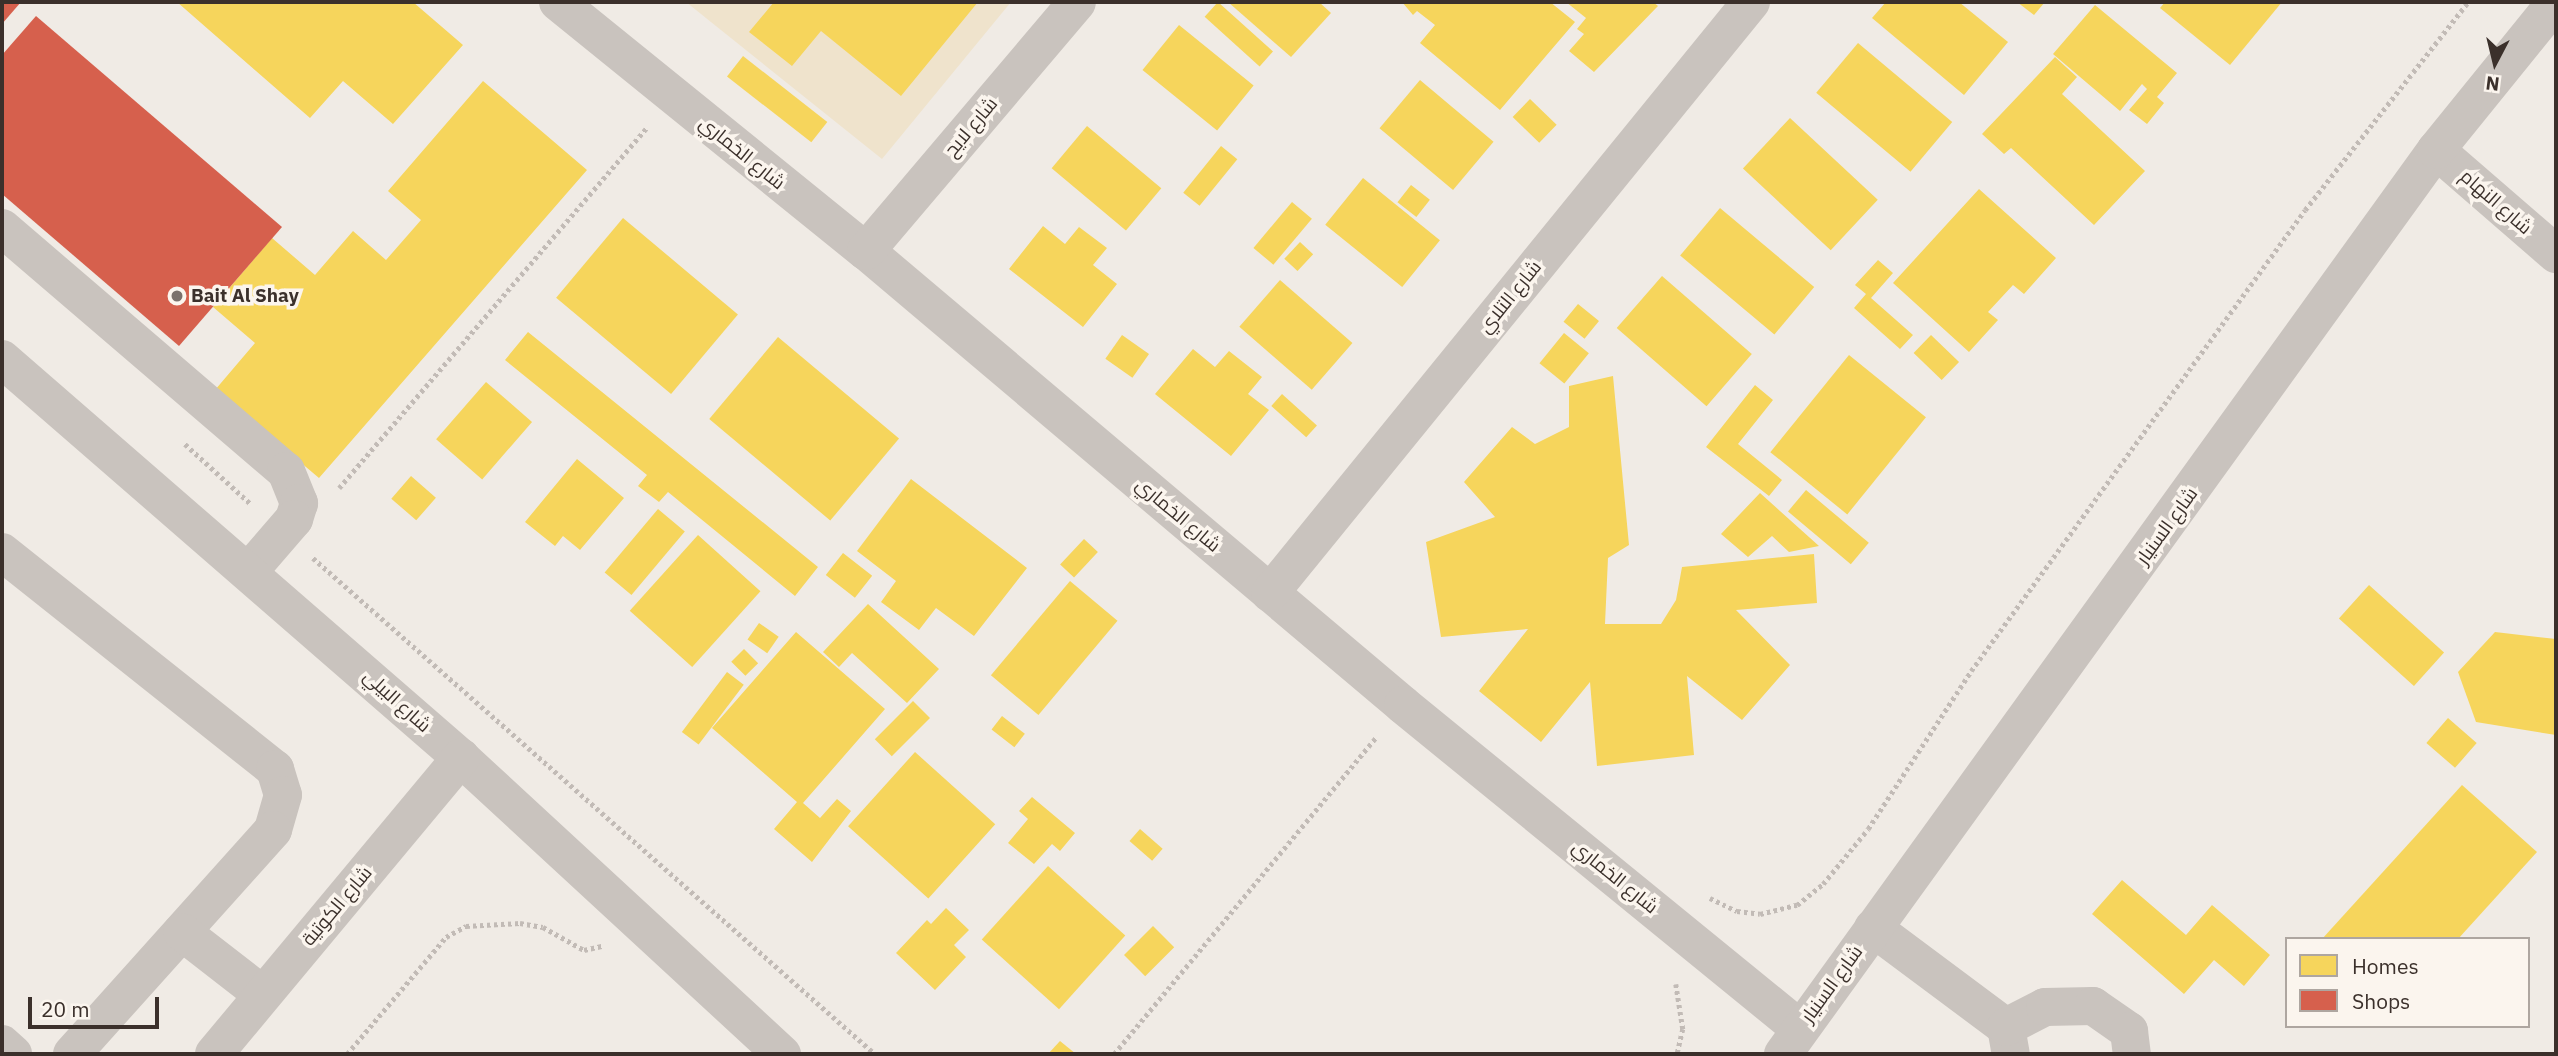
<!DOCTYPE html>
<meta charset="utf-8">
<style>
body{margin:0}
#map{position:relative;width:2558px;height:1056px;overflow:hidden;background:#f0ebe5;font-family:"IBM Plex Sans",Cairo,sans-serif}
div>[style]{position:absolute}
.sand>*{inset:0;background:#efe3cc}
.homes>*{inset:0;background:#f6d55c;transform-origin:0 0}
.shops>*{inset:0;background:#d6604d}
.path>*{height:4.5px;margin-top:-2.25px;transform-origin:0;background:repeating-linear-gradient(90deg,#c2bbb6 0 3.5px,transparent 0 7px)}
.minor>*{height:38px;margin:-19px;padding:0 19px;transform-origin:19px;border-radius:19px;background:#c9c3be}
.dots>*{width:19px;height:19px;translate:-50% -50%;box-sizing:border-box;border:4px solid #fbf5ee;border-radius:50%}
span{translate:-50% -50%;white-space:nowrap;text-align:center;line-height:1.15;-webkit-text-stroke:7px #fbf5ee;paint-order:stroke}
.street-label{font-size:19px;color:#3b302b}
.poi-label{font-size:19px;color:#3b302b;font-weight:700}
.left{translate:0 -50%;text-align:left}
.frame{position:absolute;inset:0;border:4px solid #3b302b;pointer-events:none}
.legend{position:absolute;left:2285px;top:937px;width:245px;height:91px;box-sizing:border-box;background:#fbf5ee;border:2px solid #aea6a0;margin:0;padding:9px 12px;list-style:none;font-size:21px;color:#3b302b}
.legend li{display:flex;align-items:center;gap:14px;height:35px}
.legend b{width:35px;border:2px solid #aea6a0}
.north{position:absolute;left:2460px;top:28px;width:70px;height:70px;-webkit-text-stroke:5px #fbf5ee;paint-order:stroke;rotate:187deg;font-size:19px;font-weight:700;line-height:28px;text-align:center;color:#3b302b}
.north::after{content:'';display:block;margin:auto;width:24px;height:32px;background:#3b302b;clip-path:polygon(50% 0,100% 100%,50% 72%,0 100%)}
.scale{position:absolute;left:28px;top:997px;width:131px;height:32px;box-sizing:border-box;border:4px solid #3b302b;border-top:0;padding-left:9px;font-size:21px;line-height:24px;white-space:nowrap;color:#3b302b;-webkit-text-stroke:5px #fbf5ee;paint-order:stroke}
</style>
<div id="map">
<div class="sand">
<div style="clip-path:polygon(686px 2px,1011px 2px,882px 159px)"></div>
</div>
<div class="homes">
<div style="clip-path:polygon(177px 2px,413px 2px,463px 45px,393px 124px,343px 81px,310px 118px)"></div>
<div style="clip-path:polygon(774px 2px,978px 2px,901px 96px,821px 31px,792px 66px,749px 32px)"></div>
<div style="left:1218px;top:2px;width:74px;height:20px;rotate:42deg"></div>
<div style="clip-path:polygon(1228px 2px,1319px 2px,1331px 13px,1291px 57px)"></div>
<div style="clip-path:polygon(1402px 2px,1550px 2px,1575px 22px,1500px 110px,1420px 43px,1435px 25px,1417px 11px,1413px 15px)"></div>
<div style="clip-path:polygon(1566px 2px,1653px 2px,1658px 6px,1594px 72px,1569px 51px,1584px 34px,1577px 29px,1586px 18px)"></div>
<div style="clip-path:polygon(1886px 2px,1959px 2px,2008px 42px,1964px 95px,1872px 18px)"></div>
<div style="clip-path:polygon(2017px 2px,2045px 2px,2034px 15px)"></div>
<div style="clip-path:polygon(2165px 2px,2282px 2px,2230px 65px,2160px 8px)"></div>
<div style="clip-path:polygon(2095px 5px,2177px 73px,2157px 97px,2164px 103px,2147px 124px,2129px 110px,2147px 89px,2142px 84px,2120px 111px,2053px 54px)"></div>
<div style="left:1179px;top:25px;width:96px;height:58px;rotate:39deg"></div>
<div style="left:1858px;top:43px;width:123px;height:65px;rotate:40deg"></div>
<div style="left:743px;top:56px;width:107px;height:26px;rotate:38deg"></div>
<div style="clip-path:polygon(2055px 57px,2077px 77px,2062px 94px,2145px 171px,2094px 225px,2011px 148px,2004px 154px,1982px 134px)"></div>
<div style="left:1420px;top:80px;width:96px;height:63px;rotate:40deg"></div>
<div style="clip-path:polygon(483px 81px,587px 170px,319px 478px,215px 390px,255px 343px,213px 307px,272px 238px,315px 275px,353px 231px,386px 260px,421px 220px,388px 191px)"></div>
<div style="left:1530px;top:99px;width:37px;height:25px;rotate:44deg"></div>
<div style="left:1790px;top:118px;width:120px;height:69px;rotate:43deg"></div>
<div style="left:1087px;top:126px;width:97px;height:55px;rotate:40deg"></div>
<div style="left:1221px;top:146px;width:21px;height:60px;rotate:39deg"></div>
<div style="left:1363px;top:178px;width:99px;height:60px;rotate:39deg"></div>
<div style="left:1411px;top:185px;width:24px;height:22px;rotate:38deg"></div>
<div style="clip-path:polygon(1979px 189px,2056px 258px,2024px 294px,2013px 285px,1988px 312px,1998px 320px,1969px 352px,1893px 283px)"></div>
<div style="left:1292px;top:202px;width:26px;height:60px;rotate:40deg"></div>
<div style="left:1720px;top:208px;width:123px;height:62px;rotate:40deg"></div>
<div style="left:623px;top:218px;width:150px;height:104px;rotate:40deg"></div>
<div style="clip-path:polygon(1043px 226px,1065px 244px,1079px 227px,1107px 248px,1093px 265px,1117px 284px,1083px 327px,1009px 269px)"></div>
<div style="left:1300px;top:242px;width:18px;height:23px;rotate:43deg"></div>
<div style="clip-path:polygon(1878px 260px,1893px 273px,1871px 298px,1913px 335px,1900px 349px,1854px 308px,1866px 294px,1855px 285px)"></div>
<div style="left:1662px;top:276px;width:119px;height:69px;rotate:41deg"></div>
<div style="left:1280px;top:280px;width:96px;height:62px;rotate:41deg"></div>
<div style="left:1578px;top:304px;width:27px;height:23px;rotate:39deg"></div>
<div style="clip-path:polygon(528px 332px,818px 567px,795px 596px,668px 492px,659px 502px,638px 486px,647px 475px,505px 360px)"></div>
<div style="left:1564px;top:333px;width:32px;height:39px;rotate:39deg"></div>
<div style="left:1122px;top:335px;width:33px;height:29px;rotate:35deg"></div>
<div style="left:1931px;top:335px;width:39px;height:25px;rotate:44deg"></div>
<div style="left:778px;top:337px;width:158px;height:107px;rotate:40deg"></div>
<div style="clip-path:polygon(1193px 349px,1215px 367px,1229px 351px,1262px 377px,1248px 394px,1269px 410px,1231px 456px,1155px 394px)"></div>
<div style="left:1849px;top:355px;width:99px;height:125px;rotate:39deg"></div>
<div style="clip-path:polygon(1613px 376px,1629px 545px,1608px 558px,1605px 624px,1661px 624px,1676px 600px,1682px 567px,1814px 554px,1817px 603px,1736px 610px,1790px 665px,1742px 720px,1687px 676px,1694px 755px,1597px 766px,1590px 682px,1541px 742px,1479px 691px,1528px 629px,1441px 637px,1426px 542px,1495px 517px,1464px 482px,1512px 427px,1535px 444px,1569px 427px,1569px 386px)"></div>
<div style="left:486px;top:382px;width:61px;height:76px;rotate:41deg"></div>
<div style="clip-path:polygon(1755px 385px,1773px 400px,1738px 444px,1782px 480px,1769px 496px,1706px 447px)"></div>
<div style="left:1282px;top:394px;width:47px;height:16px;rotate:42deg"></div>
<div style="clip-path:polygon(577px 459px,624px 498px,580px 550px,563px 536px,555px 546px,525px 522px)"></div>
<div style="left:411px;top:476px;width:33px;height:30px;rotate:41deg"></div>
<div style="clip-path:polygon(911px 479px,1027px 568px,974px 636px,936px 608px,919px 630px,881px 602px,896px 581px,857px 551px)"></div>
<div style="left:1806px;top:490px;width:82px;height:28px;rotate:40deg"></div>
<div style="clip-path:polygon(1760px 493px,1819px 546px,1789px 552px,1772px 536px,1748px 557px,1721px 534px)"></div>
<div style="left:658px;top:509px;width:35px;height:83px;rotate:40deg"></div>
<div style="left:698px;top:535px;width:84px;height:102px;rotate:42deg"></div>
<div style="left:1084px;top:539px;width:19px;height:35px;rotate:43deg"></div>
<div style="left:843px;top:553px;width:37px;height:28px;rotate:38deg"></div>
<div style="left:1070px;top:581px;width:62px;height:123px;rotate:40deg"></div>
<div style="left:2369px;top:585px;width:101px;height:45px;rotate:42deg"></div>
<div style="clip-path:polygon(868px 604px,939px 669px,907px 703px,852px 653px,839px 667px,823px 652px)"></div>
<div style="left:759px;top:623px;width:24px;height:20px;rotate:35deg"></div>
<div style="clip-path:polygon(796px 632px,885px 709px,803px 803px,820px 818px,837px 799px,851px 811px,812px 862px,774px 829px,797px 802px,712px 728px)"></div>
<div style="clip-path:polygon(2495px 632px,2556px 639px,2556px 735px,2476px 722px,2458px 672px)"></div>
<div style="left:744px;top:649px;width:20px;height:18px;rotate:45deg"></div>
<div style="left:727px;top:672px;width:21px;height:75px;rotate:37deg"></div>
<div style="left:913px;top:701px;width:24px;height:54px;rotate:45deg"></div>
<div style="left:1002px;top:716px;width:29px;height:17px;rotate:38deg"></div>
<div style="left:2448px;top:718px;width:38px;height:33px;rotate:41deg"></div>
<div style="left:915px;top:752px;width:108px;height:100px;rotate:42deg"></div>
<div style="clip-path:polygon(2462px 785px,2537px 852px,2458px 939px,2322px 939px)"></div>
<div style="clip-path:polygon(1032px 797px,1075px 833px,1060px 851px,1052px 844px,1034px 864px,1008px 843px,1028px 819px,1019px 811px)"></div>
<div style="left:1140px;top:829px;width:30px;height:16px;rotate:41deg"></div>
<div style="left:1048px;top:866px;width:104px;height:99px;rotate:42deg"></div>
<div style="clip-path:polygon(2122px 880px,2186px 935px,2212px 905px,2270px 955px,2244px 986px,2214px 960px,2184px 994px,2092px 914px)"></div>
<div style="clip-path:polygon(946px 908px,969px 930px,954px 945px,966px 957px,935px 990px,896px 953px,927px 920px,931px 924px)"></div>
<div style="left:1153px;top:926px;width:30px;height:41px;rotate:45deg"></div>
<div style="clip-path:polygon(1060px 1041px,1076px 1054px,1048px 1054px)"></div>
</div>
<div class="shops">
<div style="clip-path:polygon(2px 2px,21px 2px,2px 24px)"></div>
<div style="clip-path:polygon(36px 16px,282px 227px,179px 346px,2px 194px,2px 55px)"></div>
</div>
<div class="path">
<div style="left:185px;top:444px;width:89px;rotate:42.3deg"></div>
<div style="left:339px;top:488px;width:475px;rotate:-49.5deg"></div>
<div style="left:313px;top:558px;width:750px;rotate:41.43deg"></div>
<div style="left:1710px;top:898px;width:30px;rotate:26deg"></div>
<div style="left:1737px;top:911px;width:23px;rotate:7deg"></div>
<div style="left:1760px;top:914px;width:38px;rotate:-14deg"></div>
<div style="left:1797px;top:905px;width:33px;rotate:-39deg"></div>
<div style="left:1823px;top:884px;width:71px;rotate:-50.7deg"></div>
<div style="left:1868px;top:829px;width:189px;rotate:-56.9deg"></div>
<div style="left:1971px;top:671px;width:569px;rotate:-54.08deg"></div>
<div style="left:2305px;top:210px;width:264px;rotate:-51.9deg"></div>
<div style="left:1676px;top:984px;width:46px;rotate:81.2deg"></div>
<div style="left:1683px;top:1029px;width:26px;rotate:103deg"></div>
<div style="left:347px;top:1054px;width:153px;rotate:-49.8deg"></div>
<div style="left:446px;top:937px;width:23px;rotate:-29deg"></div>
<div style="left:466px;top:926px;width:54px;rotate:-3.2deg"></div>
<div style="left:520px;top:923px;width:23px;rotate:10deg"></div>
<div style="left:543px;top:927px;width:47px;rotate:29.3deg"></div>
<div style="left:584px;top:950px;width:18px;rotate:-13deg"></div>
<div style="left:1114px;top:1054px;width:411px;rotate:-50.4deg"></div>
</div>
<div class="minor">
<div style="left:558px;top:2px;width:396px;rotate:39deg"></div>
<div style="left:866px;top:251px;width:703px;rotate:40.21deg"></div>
<div style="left:1403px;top:705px;width:511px;rotate:39.2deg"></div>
<div style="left:2436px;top:150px;width:159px;rotate:40.9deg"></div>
<div style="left:2px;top:228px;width:374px;rotate:40.6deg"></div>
<div style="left:286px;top:471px;width:35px;rotate:68deg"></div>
<div style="left:299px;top:503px;width:17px;rotate:107deg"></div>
<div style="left:294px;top:519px;width:67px;rotate:130.8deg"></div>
<div style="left:866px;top:251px;width:326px;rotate:-49.7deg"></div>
<div style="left:2px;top:359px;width:608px;rotate:41deg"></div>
<div style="left:461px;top:758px;width:437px;rotate:42.7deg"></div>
<div style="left:2px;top:552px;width:349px;rotate:38.5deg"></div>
<div style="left:275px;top:769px;width:27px;rotate:73deg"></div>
<div style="left:283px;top:795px;width:36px;rotate:106deg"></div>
<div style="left:273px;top:830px;width:301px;rotate:131.9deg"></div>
<div style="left:1270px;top:593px;width:762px;rotate:-50.86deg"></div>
<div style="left:1873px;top:928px;width:166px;rotate:36.7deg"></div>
<div style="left:2006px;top:1027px;width:27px;rotate:80deg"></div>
<div style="left:182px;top:932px;width:101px;rotate:37.8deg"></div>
<div style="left:2006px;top:1027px;width:44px;rotate:-27.1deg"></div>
<div style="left:2045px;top:1007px;width:48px;rotate:-1.2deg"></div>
<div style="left:2093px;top:1006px;width:44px;rotate:34.8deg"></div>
<div style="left:2129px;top:1031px;width:23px;rotate:83deg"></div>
<div style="left:2px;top:1044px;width:15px;rotate:42deg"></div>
<div style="left:214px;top:1054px;width:386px;rotate:-50.2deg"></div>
<div style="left:1783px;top:1054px;width:1115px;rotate:-54.16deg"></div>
<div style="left:2436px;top:150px;width:191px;rotate:-51deg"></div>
</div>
<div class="dots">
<div style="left:177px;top:296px;background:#7a716c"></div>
</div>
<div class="street-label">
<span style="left:971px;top:127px;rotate:-50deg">شارع لايح</span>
<span style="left:742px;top:153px;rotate:39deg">شارع الخماري</span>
<span style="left:2496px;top:202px;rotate:41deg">شارع النهام</span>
<span style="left:1510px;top:297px;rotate:-51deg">شارع التلاي</span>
<span style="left:1178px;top:515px;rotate:40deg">شارع الخماري</span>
<span style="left:2167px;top:526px;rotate:-54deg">شارع السنيار</span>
<span style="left:397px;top:701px;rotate:42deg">شارع البيلي</span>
<span style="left:1615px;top:877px;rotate:39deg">شارع الخماري</span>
<span style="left:337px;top:906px;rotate:-50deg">شارع الكوتية</span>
<span style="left:1832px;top:984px;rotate:-54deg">شارع السنيار</span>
</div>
<div class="poi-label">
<span class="left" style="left:191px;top:296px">Bait Al Shay</span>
</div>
<div class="frame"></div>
<ul class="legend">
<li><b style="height:19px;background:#f6d55c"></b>Homes</li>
<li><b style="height:19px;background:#d6604d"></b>Shops</li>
</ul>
<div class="north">N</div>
<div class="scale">20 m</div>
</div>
